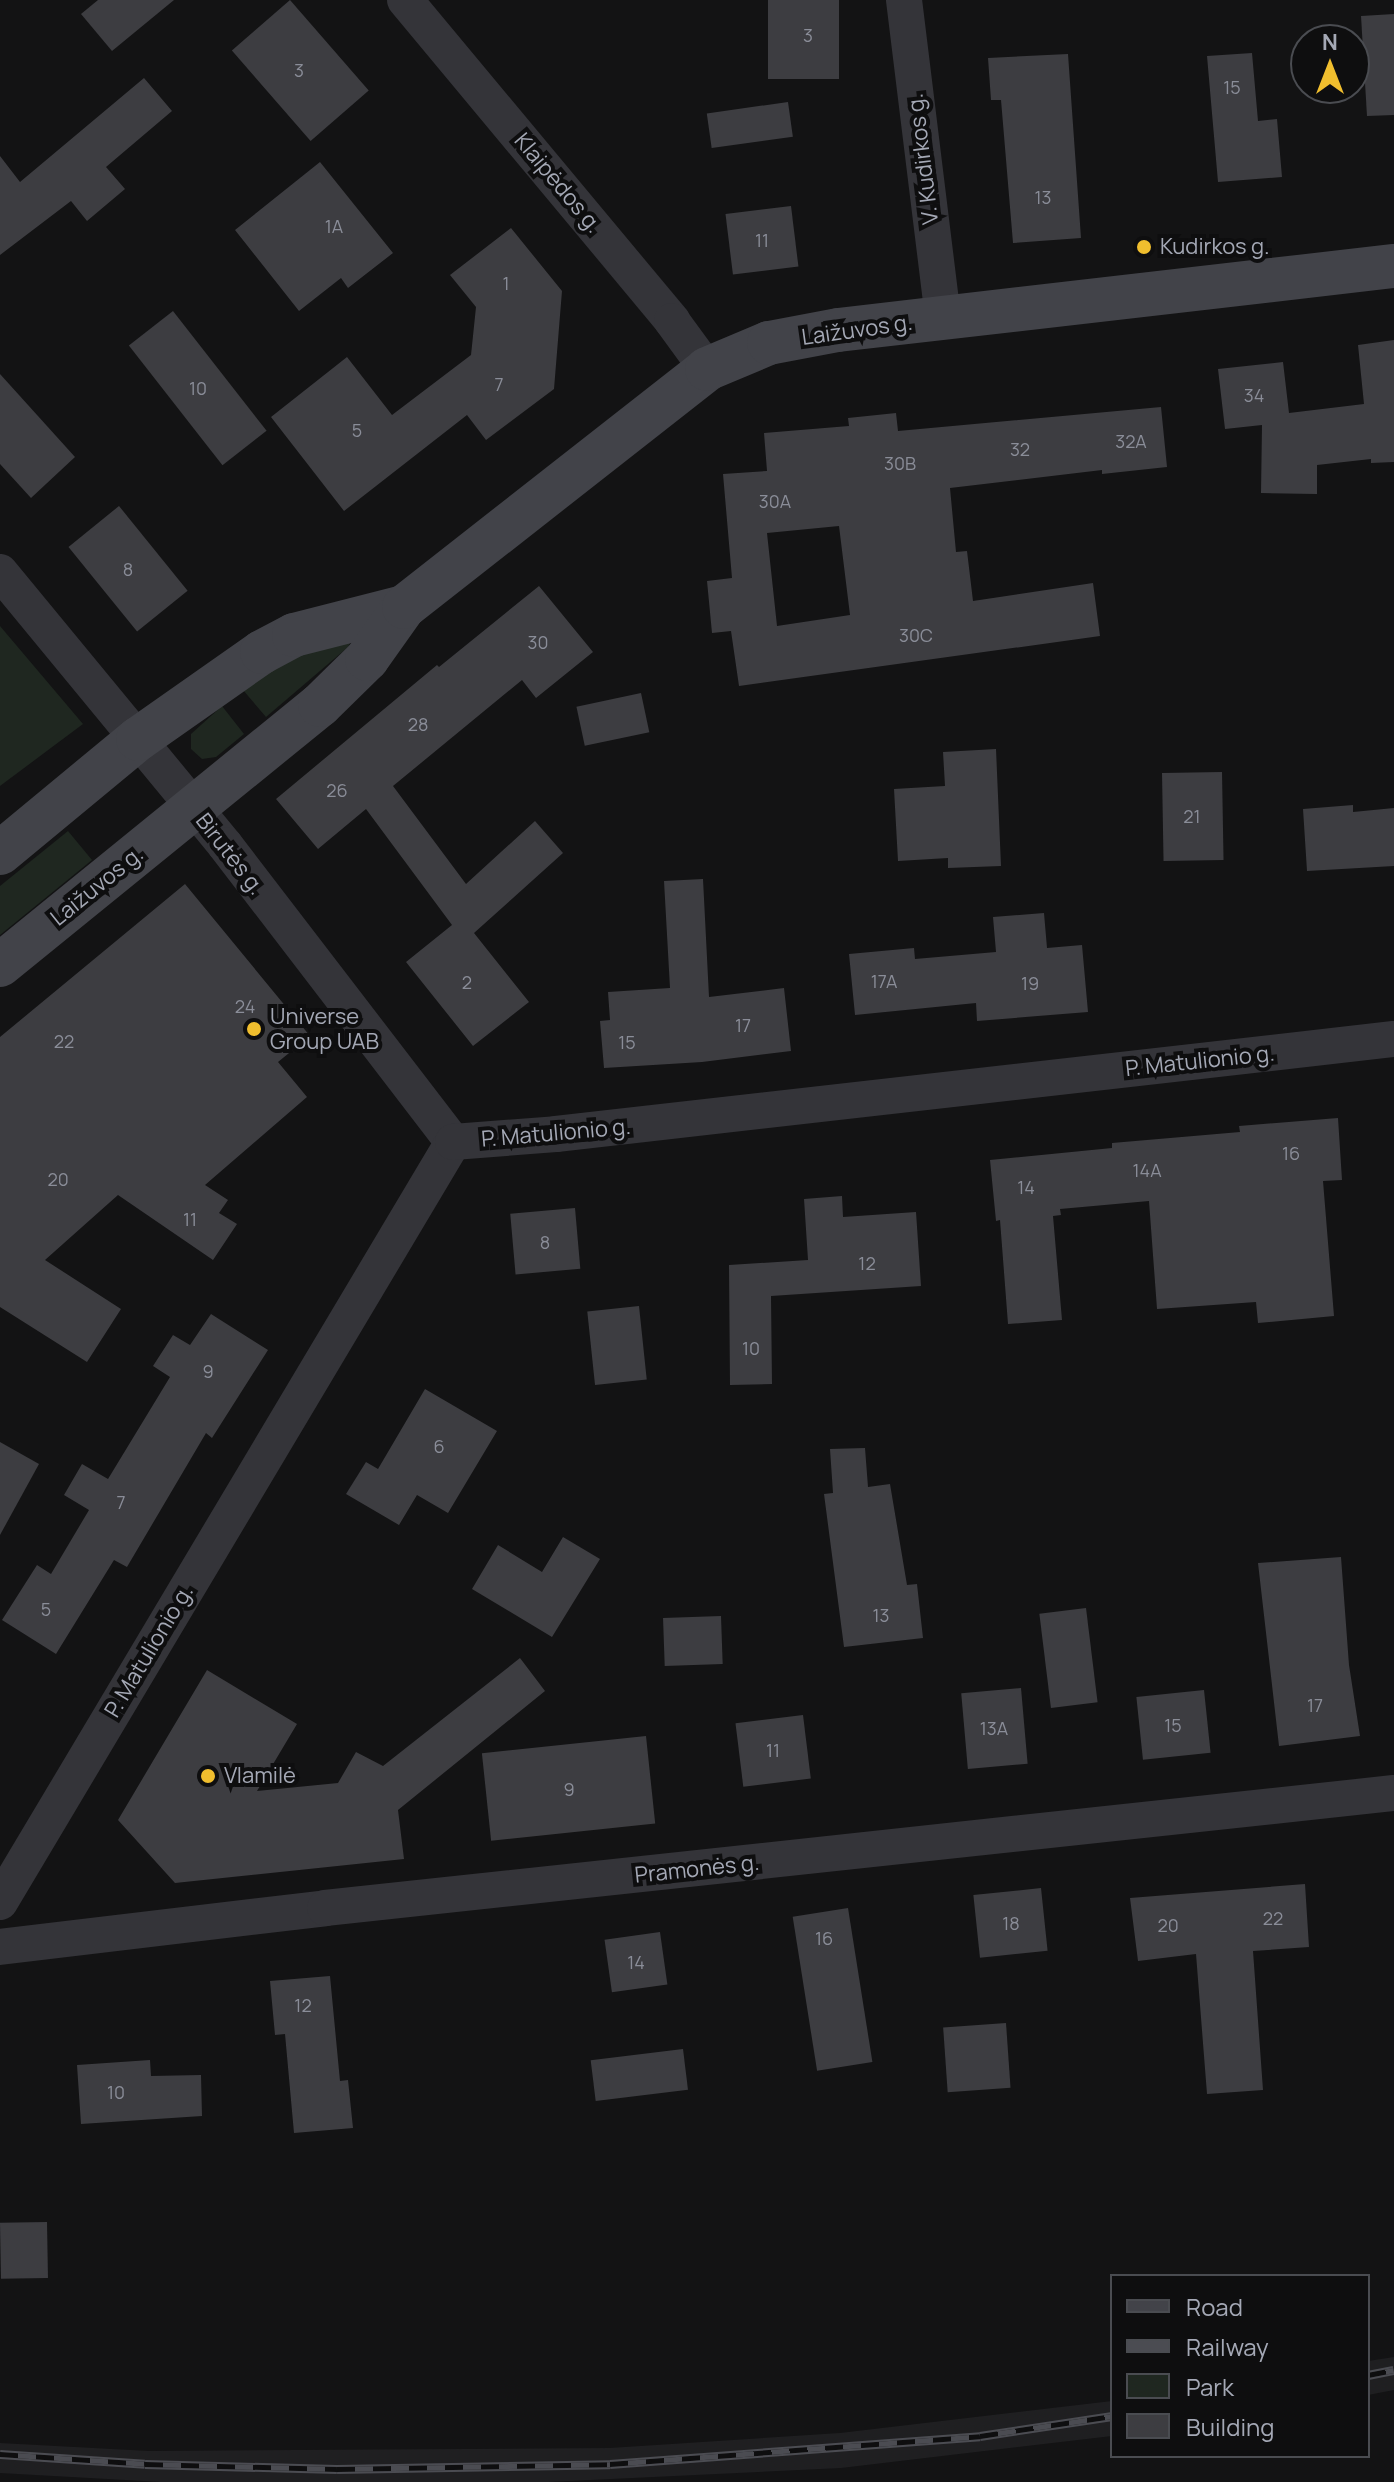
<!DOCTYPE html>
<meta charset="utf-8">
<style>
body{margin:0}
#map{position:relative;width:1394px;height:2482px;overflow:hidden;background:#131314;font-family:Manrope,sans-serif}
div>[style]{position:absolute}
.built>*{inset:0;background:#1f1f21}
.green>*{inset:0;background:#1f2720}
.building>*{inset:0;background:#3d3d41;transform-origin:0 0}
.street>*{height:36px;margin:-18px;padding:0 18px;transform-origin:18px;border-radius:18px;background:#343439}
.secondary>*{height:44px;margin:-22px;padding:0 22px;transform-origin:22px;border-radius:22px;background:#424349}
.rail>*{height:9px;margin-top:-4.5px;transform-origin:0;background:repeating-linear-gradient(90deg,#0e0e0f 0 18px,#4b4c52 0 36px);box-sizing:border-box;border-block:2px solid #4b4c52}
.dots>*{width:22px;height:22px;translate:-50% -50%;box-sizing:border-box;border:4px solid #0e0e0f;border-radius:50%}
span{translate:-50% -50%;white-space:nowrap;text-align:center;line-height:1.15;-webkit-text-stroke:8px #0e0e0f;paint-order:stroke}
.number-label{font-size:18px;color:#8a8d98}
.number-label span{-webkit-text-stroke-width:0}
.street-label{font-size:22px;color:#a4a8b5}
.poi-label{font-size:22px;color:#a4a8b5}
.left{translate:0 -50%;text-align:left}
.legend{position:absolute;left:1110px;top:2274px;width:260px;height:184px;box-sizing:border-box;background:#0e0e0f;border:2px solid #4a4c51;margin:0;padding:10px 14px;list-style:none;font-size:24px;color:#a4a8b5}
.legend li{display:flex;align-items:center;gap:16px;height:40px}
.legend b{width:40px;border:2px solid #4a4c51}
.north{position:absolute;left:1290px;top:24px;width:80px;height:80px;box-sizing:border-box;background:#0e0e0f;border:2px solid #4a4c51;border-radius:50%;rotate:0deg;font-size:22px;font-weight:700;line-height:32px;text-align:center;color:#a4a8b5}
.north::after{content:'';display:block;margin:auto;width:28px;height:36px;background:#f0be2e;clip-path:polygon(50% 0,100% 100%,50% 72%,0 100%)}
</style>
<div id="map">
<div class="built">
<div style="clip-path:polygon(1394px 2357px,1394px 2390px,1368px 2395px,1368px 2361px)"></div>
<div style="clip-path:polygon(1112px 2401px,1112px 2436px,841px 2468px,548px 2482px,161px 2482px,0 2473px,0 2443px,149px 2451px,610px 2448px,840px 2433px)"></div>
</div>
<div class="green">
<div style="clip-path:polygon(0 626px,83px 724px,0 786px)"></div>
<div style="clip-path:polygon(339px 635px,350px 643px,348px 647px,266px 717px,243px 690px,266px 672px)"></div>
<div style="clip-path:polygon(222px 706px,244px 734px,216px 757px,202px 759px,191px 749px,191px 734px)"></div>
<div style="clip-path:polygon(68px 831px,92px 860px,0 935px,0 886px)"></div>
</div>
<div class="building">
<div style="clip-path:polygon(98px 0,174px 0,112px 51px,81px 14px)"></div>
<div style="left:290px;top:0;width:120px;height:77px;rotate:49deg"></div>
<div style="left:768px;top:0;width:71px;height:79px"></div>
<div style="clip-path:polygon(1394px 14px,1394px 115px,1367px 116px,1361px 16px)"></div>
<div style="clip-path:polygon(1252px 53px,1258px 121px,1277px 119px,1282px 177px,1218px 182px,1207px 56px)"></div>
<div style="clip-path:polygon(1068px 54px,1081px 238px,1013px 243px,1001px 100px,991px 100px,988px 58px)"></div>
<div style="clip-path:polygon(144px 78px,172px 111px,106px 167px,125px 189px,87px 221px,71px 201px,0 255px,0 156px,20px 182px)"></div>
<div style="left:788px;top:102px;width:35px;height:82px;rotate:82deg"></div>
<div style="clip-path:polygon(320px 162px,393px 253px,348px 288px,341px 278px,299px 311px,235px 230px)"></div>
<div style="left:791px;top:206px;width:61px;height:66px;rotate:83deg"></div>
<div style="clip-path:polygon(511px 228px,562px 291px,554px 389px,486px 440px,467px 415px,344px 511px,271px 417px,347px 357px,392px 415px,471px 355px,476px 307px,450px 275px)"></div>
<div style="left:173px;top:311px;width:152px;height:56px;rotate:52deg"></div>
<div style="clip-path:polygon(1394px 340px,1394px 462px,1371px 463px,1371px 459px,1317px 465px,1317px 494px,1261px 493px,1262px 425px,1225px 429px,1218px 369px,1283px 362px,1289px 413px,1364px 404px,1358px 345px)"></div>
<div style="clip-path:polygon(0 374px,75px 457px,31px 498px,0 464px)"></div>
<div style="clip-path:polygon(evenodd,1161px 407px,1167px 467px,1102px 474px,1102px 470px,950px 488px,956px 552px,967px 551px,973px 601px,1093px 583px,1100px 636px,739px 686px,731px 631px,712px 633px,707px 581px,732px 578px,723px 474px,767px 471px,764px 433px,849px 426px,848px 418px,896px 413px,898px 431px,1161px 407px,839px 526px,850px 615px,777px 626px,767px 533px,839px 526px)"></div>
<div style="left:119px;top:506px;width:109px;height:65px;rotate:51deg"></div>
<div style="clip-path:polygon(539px 586px,593px 652px,536px 698px,522px 680px,393px 786px,466px 884px,535px 821px,563px 853px,474px 933px,529px 1002px,473px 1046px,406px 962px,452px 925px,366px 809px,318px 849px,276px 799px,437px 665px,439px 667px)"></div>
<div style="left:641px;top:693px;width:40px;height:66px;rotate:78deg"></div>
<div style="clip-path:polygon(996px 749px,1001px 866px,948px 868px,948px 858px,898px 861px,894px 789px,945px 786px,943px 752px)"></div>
<div style="left:1222px;top:772px;width:88px;height:60px;rotate:89deg"></div>
<div style="clip-path:polygon(1353px 805px,1353px 812px,1394px 808px,1394px 866px,1307px 871px,1303px 809px)"></div>
<div style="clip-path:polygon(703px 879px,709px 997px,784px 988px,791px 1051px,702px 1062px,604px 1068px,600px 1021px,610px 1020px,608px 992px,670px 988px,664px 881px)"></div>
<div style="clip-path:polygon(185px 884px,310px 1036px,278px 1062px,307px 1097px,205px 1185px,228px 1200px,219px 1213px,237px 1224px,213px 1260px,118px 1195px,45px 1260px,121px 1309px,87px 1362px,0 1307px,0 1037px)"></div>
<div style="clip-path:polygon(1044px 913px,1047px 948px,1082px 945px,1088px 1012px,977px 1021px,976px 1003px,855px 1015px,849px 954px,914px 948px,915px 959px,996px 952px,993px 917px)"></div>
<div style="clip-path:polygon(1338px 1118px,1342px 1180px,1323px 1181px,1334px 1316px,1258px 1323px,1256px 1302px,1157px 1309px,1149px 1201px,1060px 1209px,1061px 1215px,1053px 1216px,1062px 1320px,1008px 1324px,1000px 1220px,996px 1221px,990px 1160px,1112px 1148px,1112px 1143px,1240px 1132px,1239px 1126px)"></div>
<div style="clip-path:polygon(842px 1196px,843px 1217px,916px 1212px,921px 1286px,771px 1296px,772px 1384px,730px 1385px,729px 1265px,808px 1260px,804px 1199px)"></div>
<div style="left:575px;top:1208px;width:61px;height:65px;rotate:85deg"></div>
<div style="left:639px;top:1306px;width:74px;height:52px;rotate:84deg"></div>
<div style="clip-path:polygon(211px 1314px,268px 1350px,212px 1438px,206px 1433px,127px 1567px,114px 1560px,56px 1654px,2px 1620px,37px 1565px,51px 1574px,89px 1510px,64px 1495px,82px 1464px,108px 1479px,170px 1377px,153px 1366px,173px 1335px,190px 1345px)"></div>
<div style="clip-path:polygon(425px 1389px,497px 1431px,448px 1513px,417px 1495px,399px 1525px,346px 1494px,366px 1462px,378px 1469px)"></div>
<div style="clip-path:polygon(0 1442px,39px 1464px,0 1535px)"></div>
<div style="clip-path:polygon(865px 1448px,868px 1487px,890px 1484px,907px 1585px,917px 1584px,923px 1638px,844px 1647px,824px 1494px,833px 1493px,830px 1449px)"></div>
<div style="clip-path:polygon(563px 1537px,600px 1559px,552px 1637px,472px 1589px,498px 1545px,542px 1572px)"></div>
<div style="clip-path:polygon(1341px 1557px,1349px 1665px,1360px 1736px,1279px 1746px,1258px 1563px)"></div>
<div style="left:1086px;top:1608px;width:95px;height:47px;rotate:83deg"></div>
<div style="left:721px;top:1616px;width:48px;height:58px;rotate:88deg"></div>
<div style="clip-path:polygon(520px 1658px,545px 1691px,398px 1810px,404px 1859px,175px 1883px,118px 1820px,207px 1670px,297px 1724px,257px 1791px,338px 1783px,356px 1752px,383px 1766px)"></div>
<div style="left:1021px;top:1688px;width:76px;height:60px;rotate:85deg"></div>
<div style="left:1204px;top:1690px;width:63px;height:68px;rotate:84deg"></div>
<div style="left:803px;top:1715px;width:64px;height:68px;rotate:83deg"></div>
<div style="left:646px;top:1736px;width:88px;height:165px;rotate:84deg"></div>
<div style="clip-path:polygon(1305px 1884px,1309px 1947px,1253px 1951px,1263px 2090px,1207px 2094px,1196px 1954px,1138px 1961px,1130px 1898px)"></div>
<div style="left:1041px;top:1888px;width:63px;height:68px;rotate:84deg"></div>
<div style="left:848px;top:1908px;width:156px;height:56px;rotate:81deg"></div>
<div style="left:660px;top:1932px;width:53px;height:56px;rotate:82deg"></div>
<div style="clip-path:polygon(330px 1976px,340px 2081px,348px 2080px,353px 2128px,294px 2133px,285px 2034px,275px 2035px,270px 1981px)"></div>
<div style="left:1006px;top:2023px;width:65px;height:63px;rotate:86deg"></div>
<div style="left:683px;top:2049px;width:41px;height:93px;rotate:83deg"></div>
<div style="clip-path:polygon(150px 2060px,151px 2076px,201px 2075px,202px 2116px,81px 2124px,77px 2065px)"></div>
<div style="left:47px;top:2222px;width:56px;height:47px;rotate:89deg"></div>
</div>
<div class="street">
<div style="left:405px;top:0;width:418px;rotate:50.2deg"></div>
<div style="left:672px;top:321px;width:59px;rotate:53.9deg"></div>
<div style="left:904px;top:0;width:320px;rotate:83deg"></div>
<div style="left:0;top:572px;width:354px;rotate:50.5deg"></div>
<div style="left:225px;top:845px;width:374px;rotate:52.5deg"></div>
<div style="left:0;top:1902px;width:885px;rotate:-59.2deg"></div>
<div style="left:453px;top:1142px;width:103px;rotate:-4.4deg"></div>
<div style="left:556px;top:1134px;width:843px;rotate:-6.47deg"></div>
<div style="left:0;top:1947px;width:327px;rotate:-6.8deg"></div>
<div style="left:325px;top:1908px;width:1075px;rotate:-6.14deg"></div>
</div>
<div class="secondary">
<div style="left:0;top:853px;width:179px;rotate:-39.6deg"></div>
<div style="left:138px;top:739px;width:151px;rotate:-35.1deg"></div>
<div style="left:262px;top:652px;width:36px;rotate:-28deg"></div>
<div style="left:294px;top:635px;width:114px;rotate:-14.3deg"></div>
<div style="left:0;top:965px;width:412px;rotate:-39.1deg"></div>
<div style="left:320px;top:705px;width:66px;rotate:-44.4deg"></div>
<div style="left:367px;top:659px;width:64px;rotate:-54.6deg"></div>
<div style="left:404px;top:607px;width:385px;rotate:-38.1deg"></div>
<div style="left:707px;top:369px;width:67px;rotate:-22.8deg"></div>
<div style="left:769px;top:343px;width:70px;rotate:-10.7deg"></div>
<div style="left:838px;top:330px;width:560px;rotate:-6.57deg"></div>
</div>
<div class="rail">
<div style="left:1368px;top:2375px;width:26px;rotate:-11deg"></div>
<div style="left:0;top:2454px;width:145px;rotate:3.9deg"></div>
<div style="left:145px;top:2464px;width:192px;rotate:1.5deg"></div>
<div style="left:337px;top:2469px;width:273px;rotate:-1deg"></div>
<div style="left:610px;top:2464px;width:371px;rotate:-4.3deg"></div>
<div style="left:980px;top:2436px;width:134px;rotate:-8.6deg"></div>
</div>
<div class="dots">
<div style="left:1144px;top:247px;background:#f0be2e"></div>
<div style="left:254px;top:1029px;background:#f0be2e"></div>
<div style="left:208px;top:1776px;background:#f0be2e"></div>
</div>
<div class="number-label">
<span style="left:808px;top:35px">3</span>
<span style="left:299px;top:70px">3</span>
<span style="left:1232px;top:87px">15</span>
<span style="left:1043px;top:197px">13</span>
<span style="left:334px;top:226px">1A</span>
<span style="left:762px;top:240px">11</span>
<span style="left:506px;top:283px">1</span>
<span style="left:499px;top:384px">7</span>
<span style="left:198px;top:388px">10</span>
<span style="left:1254px;top:395px">34</span>
<span style="left:357px;top:430px">5</span>
<span style="left:1131px;top:441px">32A</span>
<span style="left:1020px;top:449px">32</span>
<span style="left:900px;top:463px">30B</span>
<span style="left:775px;top:501px">30A</span>
<span style="left:128px;top:569px">8</span>
<span style="left:916px;top:635px">30C</span>
<span style="left:538px;top:642px">30</span>
<span style="left:418px;top:724px">28</span>
<span style="left:337px;top:790px">26</span>
<span style="left:1192px;top:816px">21</span>
<span style="left:884px;top:981px">17A</span>
<span style="left:467px;top:982px">2</span>
<span style="left:1030px;top:983px">19</span>
<span style="left:245px;top:1006px">24</span>
<span style="left:743px;top:1025px">17</span>
<span style="left:64px;top:1041px">22</span>
<span style="left:627px;top:1042px">15</span>
<span style="left:1291px;top:1153px">16</span>
<span style="left:1147px;top:1170px">14A</span>
<span style="left:58px;top:1179px">20</span>
<span style="left:1026px;top:1187px">14</span>
<span style="left:190px;top:1219px">11</span>
<span style="left:545px;top:1242px">8</span>
<span style="left:867px;top:1263px">12</span>
<span style="left:751px;top:1348px">10</span>
<span style="left:208px;top:1371px">9</span>
<span style="left:439px;top:1446px">6</span>
<span style="left:121px;top:1502px">7</span>
<span style="left:46px;top:1609px">5</span>
<span style="left:881px;top:1615px">13</span>
<span style="left:1315px;top:1705px">17</span>
<span style="left:1173px;top:1725px">15</span>
<span style="left:994px;top:1728px">13A</span>
<span style="left:773px;top:1750px">11</span>
<span style="left:569px;top:1789px">9</span>
<span style="left:1273px;top:1918px">22</span>
<span style="left:1011px;top:1923px">18</span>
<span style="left:1168px;top:1925px">20</span>
<span style="left:824px;top:1938px">16</span>
<span style="left:636px;top:1962px">14</span>
<span style="left:303px;top:2005px">12</span>
<span style="left:116px;top:2092px">10</span>
</div>
<div class="street-label">
<span style="left:923px;top:159px;rotate:-97deg">V. Kudirkos g.</span>
<span style="left:558px;top:183px;rotate:50deg">Klaipėdos g.</span>
<span style="left:857px;top:330px;rotate:-8deg">Laižuvos g.</span>
<span style="left:230px;top:854px;rotate:52deg">Birutės g.</span>
<span style="left:97px;top:886px;rotate:-39deg">Laižuvos g.</span>
<span style="left:1200px;top:1061px;rotate:-6deg">P. Matulionio g.</span>
<span style="left:556px;top:1133px;rotate:-5deg">P. Matulionio g.</span>
<span style="left:149px;top:1651px;rotate:-59deg">P. Matulionio g.</span>
<span style="left:697px;top:1869px;rotate:-6deg">Pramonės g.</span>
</div>
<div class="poi-label">
<span class="left" style="left:1160px;top:247px">Kudirkos g.</span>
<span class="left" style="left:270px;top:1029px">Universe<br>Group UAB</span>
<span class="left" style="left:224px;top:1776px">Vlamilė</span>
</div>
<ul class="legend">
<li><b style="height:10px;background:#424349"></b>Road</li>
<li><b style="height:10px;background:#4b4c52"></b>Railway</li>
<li><b style="height:22px;background:#1f2720"></b>Park</li>
<li><b style="height:22px;background:#3d3d41"></b>Building</li>
</ul>
<div class="north">N</div>
</div>
